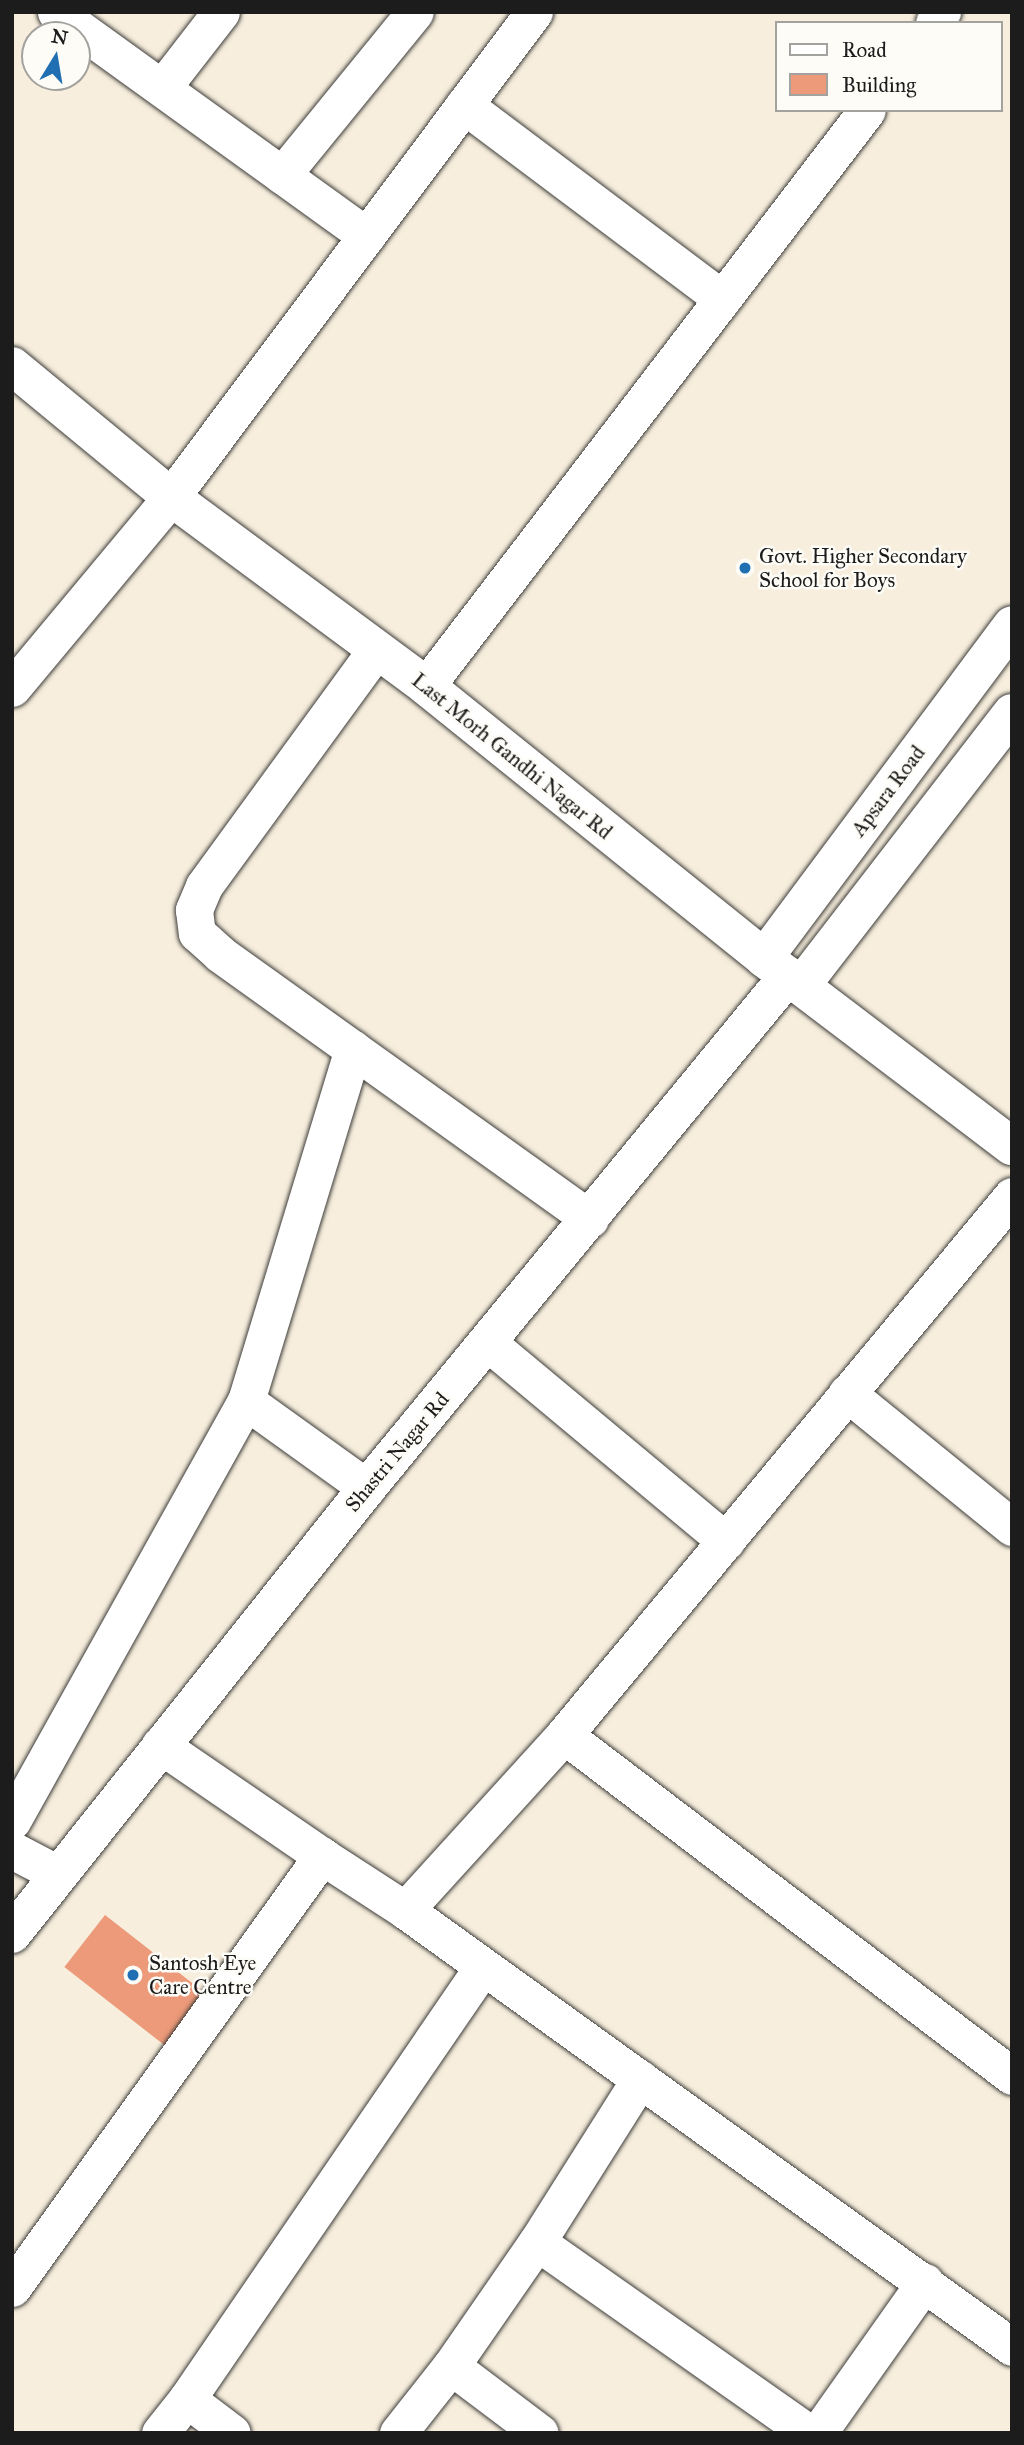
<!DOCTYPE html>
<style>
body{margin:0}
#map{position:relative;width:1024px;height:2445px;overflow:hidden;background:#f7eedd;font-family:"IM FELL Great Primer",serif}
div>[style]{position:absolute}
.building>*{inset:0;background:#ec9a79;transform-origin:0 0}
.roads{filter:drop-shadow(0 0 2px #3d3c39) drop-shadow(0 0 2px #3d3c39)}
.street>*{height:37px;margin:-18.5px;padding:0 18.5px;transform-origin:18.5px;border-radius:18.5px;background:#fff}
.secondary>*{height:38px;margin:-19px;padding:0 19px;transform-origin:19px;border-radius:19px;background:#fff}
.dots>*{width:19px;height:19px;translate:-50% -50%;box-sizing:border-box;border:4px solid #fdfcf7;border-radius:50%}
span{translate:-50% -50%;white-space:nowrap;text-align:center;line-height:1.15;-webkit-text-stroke:5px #fdfcf7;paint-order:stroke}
.poi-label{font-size:21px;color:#1c1c1c}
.left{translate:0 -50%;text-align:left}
.street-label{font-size:21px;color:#1c1c1c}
.frame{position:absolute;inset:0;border:14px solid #1c1c1c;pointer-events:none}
.legend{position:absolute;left:775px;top:21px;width:228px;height:91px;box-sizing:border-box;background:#fdfcf7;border:2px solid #a3a29f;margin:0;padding:9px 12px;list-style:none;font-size:21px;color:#1c1c1c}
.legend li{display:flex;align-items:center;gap:14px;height:35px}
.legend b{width:35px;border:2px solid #a3a29f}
.north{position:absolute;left:21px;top:21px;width:70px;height:70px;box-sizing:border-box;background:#fdfcf7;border:2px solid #a3a29f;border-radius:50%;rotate:11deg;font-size:19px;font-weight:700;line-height:28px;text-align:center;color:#1c1c1c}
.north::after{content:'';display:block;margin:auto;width:24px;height:32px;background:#1f6fb2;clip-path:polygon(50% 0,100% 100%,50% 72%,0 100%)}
</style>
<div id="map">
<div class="building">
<div style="left:105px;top:1915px;width:130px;height:66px;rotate:38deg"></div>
</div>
<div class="roads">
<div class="street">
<div style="left:56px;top:12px;width:383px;rotate:35.8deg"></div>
<div style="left:934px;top:23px;width:14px;rotate:-54deg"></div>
<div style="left:162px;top:88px;width:96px;rotate:-52.2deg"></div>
<div style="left:464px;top:105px;width:323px;rotate:36.9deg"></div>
<div style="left:282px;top:175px;width:210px;rotate:-50.8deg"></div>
<div style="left:376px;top:650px;width:292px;rotate:126.1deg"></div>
<div style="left:204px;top:886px;width:26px;rotate:113deg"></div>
<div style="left:194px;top:910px;width:23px;rotate:83deg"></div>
<div style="left:197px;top:933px;width:31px;rotate:42deg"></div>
<div style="left:220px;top:954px;width:455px;rotate:35.6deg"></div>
<div style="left:426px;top:686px;width:725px;rotate:-52.56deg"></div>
<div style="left:12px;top:688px;width:249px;rotate:-50.2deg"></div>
<div style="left:171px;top:497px;width:606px;rotate:-53.19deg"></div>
<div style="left:487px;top:1342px;width:311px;rotate:39.8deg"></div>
<div style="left:847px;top:1393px;width:213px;rotate:39.1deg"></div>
<div style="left:246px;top:1401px;width:149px;rotate:35.7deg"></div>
<div style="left:564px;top:1735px;width:563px;rotate:37.28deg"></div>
<div style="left:160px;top:1745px;width:196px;rotate:34.4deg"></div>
<div style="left:12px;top:1821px;width:481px;rotate:-60.9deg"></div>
<div style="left:246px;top:1401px;width:368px;rotate:-73.1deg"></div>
<div style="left:12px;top:1850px;width:52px;rotate:27.6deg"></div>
<div style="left:405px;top:1910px;width:236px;rotate:-47.7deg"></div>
<div style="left:564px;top:1735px;width:701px;rotate:-50.27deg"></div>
<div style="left:537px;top:2242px;width:332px;rotate:35.1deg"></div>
<div style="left:12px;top:2288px;width:532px;rotate:-54.34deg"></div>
<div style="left:322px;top:1856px;width:99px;rotate:33deg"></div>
<div style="left:405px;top:1910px;width:748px;rotate:35.75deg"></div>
<div style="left:451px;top:2366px;width:111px;rotate:37deg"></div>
<div style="left:187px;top:2399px;width:56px;rotate:37.1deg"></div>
<div style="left:160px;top:2433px;width:43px;rotate:-51.5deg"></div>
<div style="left:187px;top:2399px;width:522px;rotate:-55.61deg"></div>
<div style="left:398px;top:2433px;width:85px;rotate:-51.7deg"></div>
<div style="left:451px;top:2366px;width:151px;rotate:-55.3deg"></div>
<div style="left:537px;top:2242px;width:193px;rotate:-57.7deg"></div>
<div style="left:818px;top:2433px;width:185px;rotate:-54.7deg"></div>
</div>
<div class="secondary">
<div style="left:12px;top:366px;width:206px;rotate:39.5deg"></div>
<div style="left:171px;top:497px;width:317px;rotate:36.5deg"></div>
<div style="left:426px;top:686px;width:434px;rotate:38.8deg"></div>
<div style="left:764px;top:958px;width:311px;rotate:37.2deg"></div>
<div style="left:764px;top:958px;width:415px;rotate:-53.3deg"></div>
<div style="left:801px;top:986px;width:345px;rotate:-52.3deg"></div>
<div style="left:12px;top:1934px;width:570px;rotate:-51.48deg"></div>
<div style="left:367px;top:1488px;width:663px;rotate:-50.57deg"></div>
</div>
</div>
<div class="dots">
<div style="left:745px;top:568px;background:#1f6fb2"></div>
<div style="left:133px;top:1975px;background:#1f6fb2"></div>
</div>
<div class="poi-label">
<span class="left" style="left:759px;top:568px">Govt. Higher Secondary<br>School for Boys</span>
<span class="left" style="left:149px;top:1975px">Santosh Eye<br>Care Centre</span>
</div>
<div class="street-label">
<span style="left:512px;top:756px;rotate:39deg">Last Morh Gandhi Nagar Rd</span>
<span style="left:888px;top:791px;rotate:-53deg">Apsara Road</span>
<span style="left:397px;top:1452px;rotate:-50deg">Shastri Nagar Rd</span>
</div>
<div class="frame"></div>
<ul class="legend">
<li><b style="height:9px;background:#fff"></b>Road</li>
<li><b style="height:19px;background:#ec9a79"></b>Building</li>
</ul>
<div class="north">N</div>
</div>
